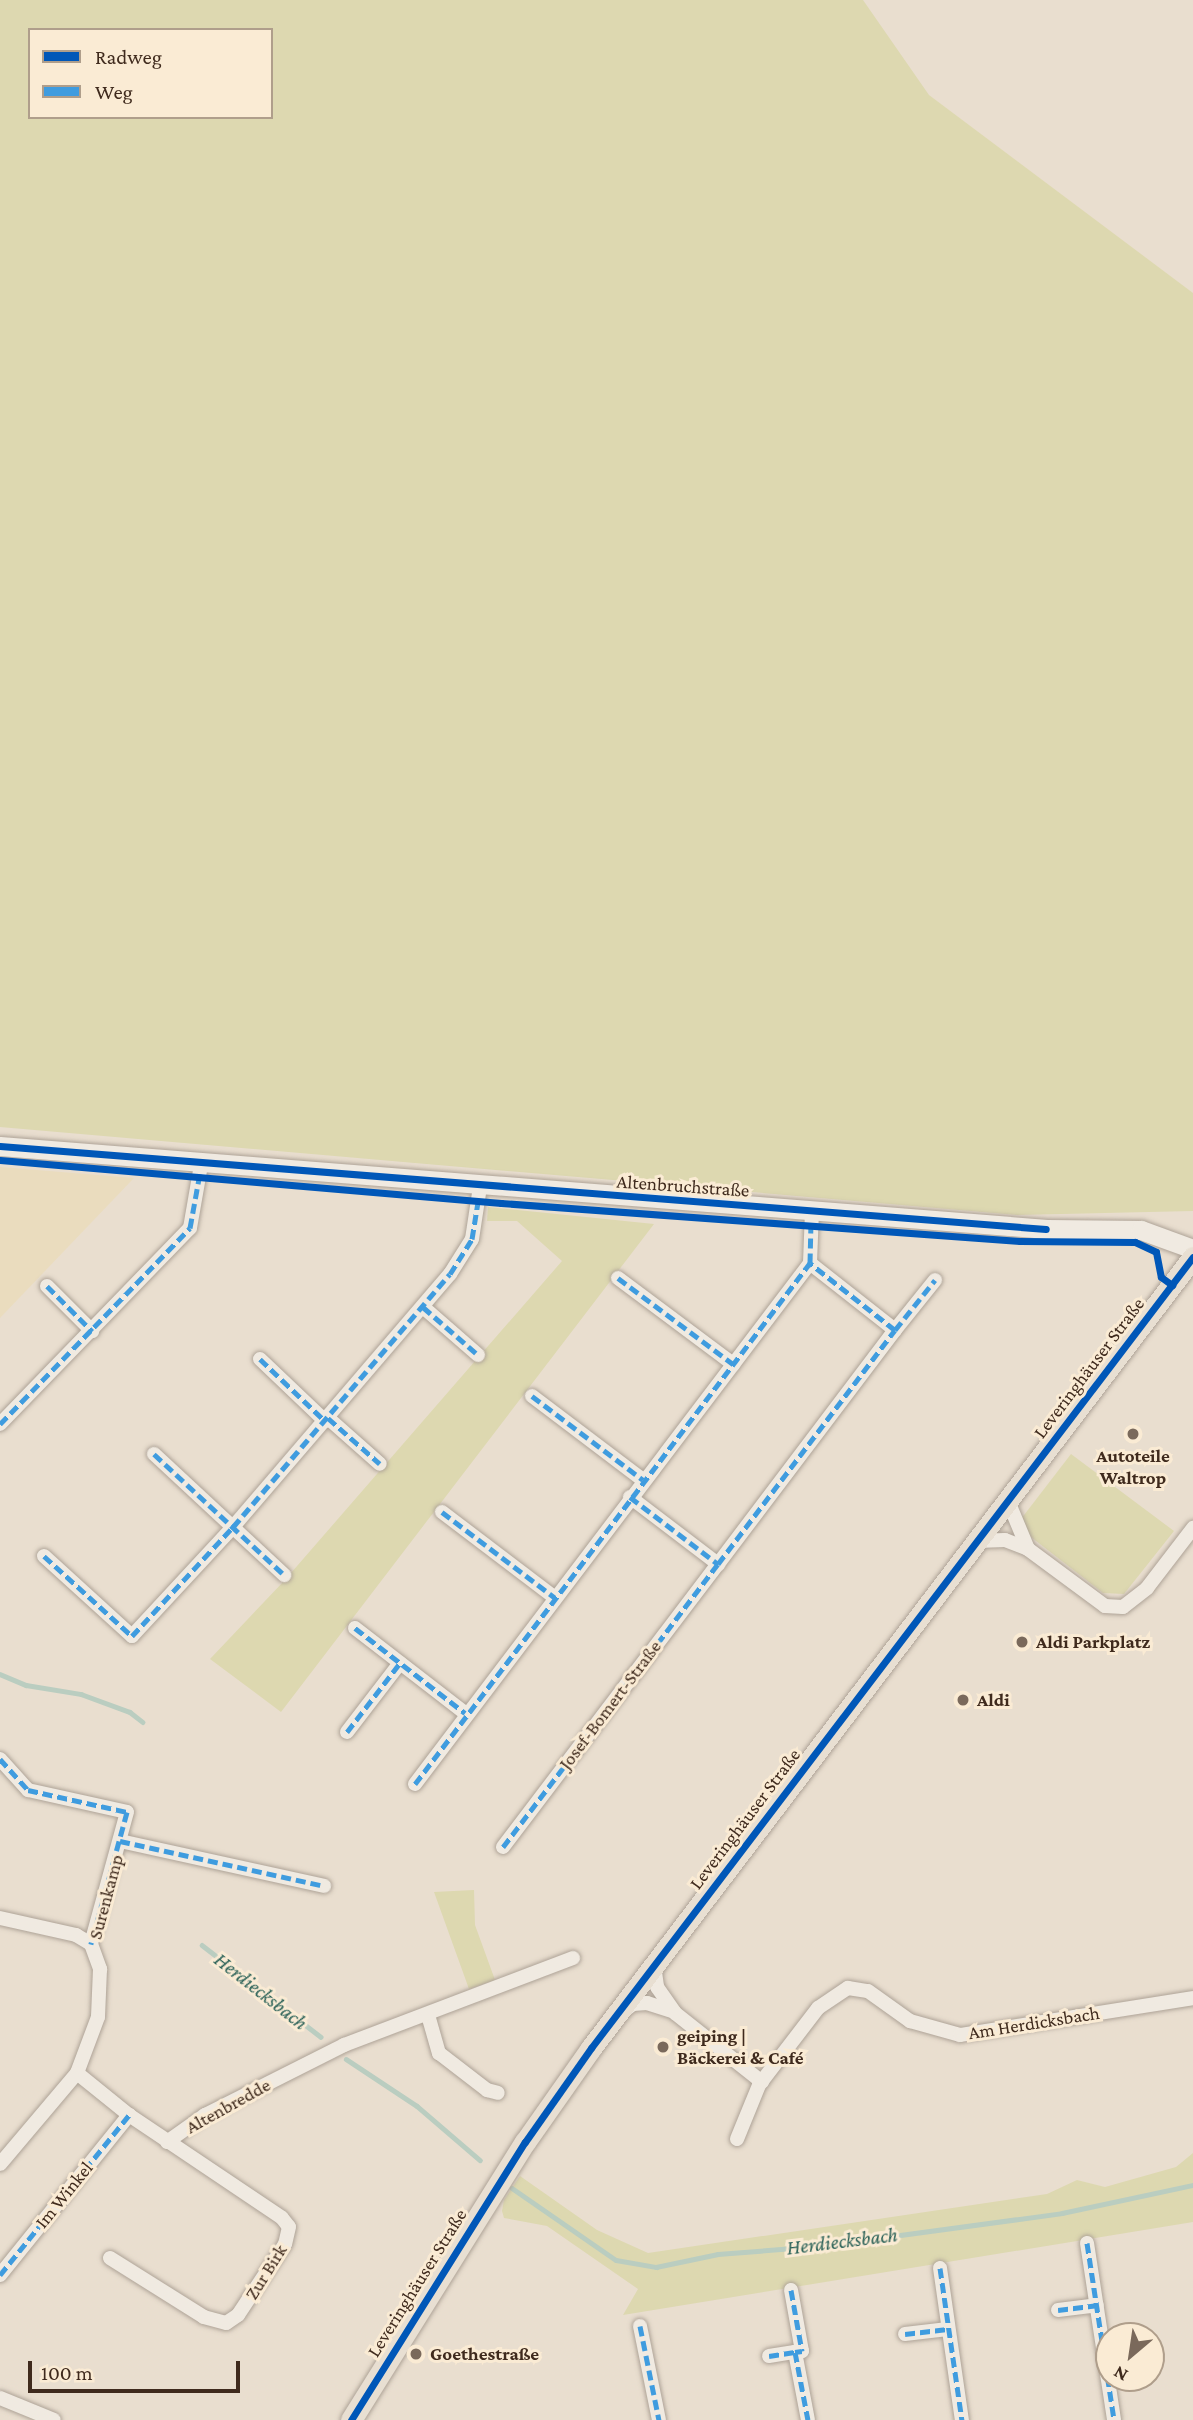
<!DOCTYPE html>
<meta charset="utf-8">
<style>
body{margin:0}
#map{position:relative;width:1193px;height:2420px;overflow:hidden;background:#e9decf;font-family:"Crimson Pro",serif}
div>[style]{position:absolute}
.farmland>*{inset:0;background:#eadcbe}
.green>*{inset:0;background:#ddd8b0}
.stream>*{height:4.5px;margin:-2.25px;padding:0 2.25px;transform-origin:2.25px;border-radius:2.25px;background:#bacdc0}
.roads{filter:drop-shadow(0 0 2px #aea397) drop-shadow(0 0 2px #aea397)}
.street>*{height:14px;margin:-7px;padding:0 7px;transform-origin:7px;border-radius:7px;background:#f0eae1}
.secondary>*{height:19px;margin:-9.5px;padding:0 9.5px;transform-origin:9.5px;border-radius:9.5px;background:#f0eae1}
.primary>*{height:21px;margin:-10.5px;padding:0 10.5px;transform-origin:10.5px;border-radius:10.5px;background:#e8dfd2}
.quiet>*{height:5px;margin-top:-2.5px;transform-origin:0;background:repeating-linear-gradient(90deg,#3f9cdf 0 10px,transparent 0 15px)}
.cycleway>*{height:7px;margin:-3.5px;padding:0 3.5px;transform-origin:3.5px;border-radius:3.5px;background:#0057b8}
.dots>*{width:19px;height:19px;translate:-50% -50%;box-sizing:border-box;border:4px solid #faebd4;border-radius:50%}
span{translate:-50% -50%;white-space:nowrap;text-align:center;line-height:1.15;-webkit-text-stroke:6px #faebd4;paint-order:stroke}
.street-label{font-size:19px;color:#3f2a1d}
.poi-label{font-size:19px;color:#3f2a1d;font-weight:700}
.left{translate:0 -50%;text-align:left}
.water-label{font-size:21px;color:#2a6157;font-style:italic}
.legend{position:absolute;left:28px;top:28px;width:245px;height:91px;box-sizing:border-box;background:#faebd4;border:2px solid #af9e8b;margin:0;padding:9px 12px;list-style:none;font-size:21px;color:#3f2a1d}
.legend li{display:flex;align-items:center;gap:14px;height:35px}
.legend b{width:35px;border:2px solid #af9e8b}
.north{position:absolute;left:1095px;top:2322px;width:70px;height:70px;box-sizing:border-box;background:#faebd4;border:2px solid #af9e8b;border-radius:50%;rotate:209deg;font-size:19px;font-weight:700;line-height:28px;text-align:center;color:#3f2a1d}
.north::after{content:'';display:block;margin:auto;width:24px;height:32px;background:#7a695b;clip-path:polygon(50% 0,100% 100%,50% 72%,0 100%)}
.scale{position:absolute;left:28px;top:2361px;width:212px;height:32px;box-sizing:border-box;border:4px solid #3f2a1d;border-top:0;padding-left:9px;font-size:21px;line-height:24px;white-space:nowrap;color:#3f2a1d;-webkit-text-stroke:5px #faebd4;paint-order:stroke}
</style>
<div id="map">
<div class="farmland">
<div style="clip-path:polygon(0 1167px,134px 1178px,0 1318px)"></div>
</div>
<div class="green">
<div style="clip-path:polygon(evenodd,0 0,863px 0,929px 95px,1193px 293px,1193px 1211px,1017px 1215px,0 1127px,0 0,30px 30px,271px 30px,271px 117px,30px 117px,30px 30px)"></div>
<div style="clip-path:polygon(488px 1207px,654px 1224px,281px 1712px,210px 1659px,284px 1581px,562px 1261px,517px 1221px,487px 1221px)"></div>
<div style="clip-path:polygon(1071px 1454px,1174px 1531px,1124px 1594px,1103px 1593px,1031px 1537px,1021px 1519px)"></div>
<div style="clip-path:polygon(474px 1890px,475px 1925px,495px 1980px,469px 1989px,434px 1892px)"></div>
<div style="clip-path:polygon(1193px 2153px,1193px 2222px,623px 2315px,638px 2289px,547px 2226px,504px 2218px,502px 2211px,504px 2200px,520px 2176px,597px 2230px,648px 2253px,1047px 2194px,1077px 2180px,1105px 2187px,1176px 2167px)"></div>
</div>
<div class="stream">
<div style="left:0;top:1674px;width:28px;rotate:23deg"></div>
<div style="left:26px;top:1685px;width:56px;rotate:9.3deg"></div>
<div style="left:81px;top:1694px;width:52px;rotate:20.2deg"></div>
<div style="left:130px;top:1712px;width:16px;rotate:38deg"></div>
<div style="left:202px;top:1945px;width:150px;rotate:37.7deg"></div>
<div style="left:346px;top:2059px;width:85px;rotate:33.5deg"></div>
<div style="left:417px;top:2106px;width:83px;rotate:40.6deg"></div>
<div style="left:512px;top:2188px;width:126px;rotate:34.7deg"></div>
<div style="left:616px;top:2260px;width:41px;rotate:9.9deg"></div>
<div style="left:656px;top:2267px;width:63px;rotate:-11.8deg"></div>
<div style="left:718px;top:2254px;width:101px;rotate:-4.5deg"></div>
<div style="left:819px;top:2246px;width:245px;rotate:-7.7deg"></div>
<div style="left:1062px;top:2213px;width:134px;rotate:-12.1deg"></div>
</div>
<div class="roads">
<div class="street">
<div style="left:618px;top:1278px;width:144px;rotate:36.8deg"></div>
<div style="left:47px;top:1286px;width:64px;rotate:45deg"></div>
<div style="left:423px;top:1307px;width:73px;rotate:41.1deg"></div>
<div style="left:895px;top:1330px;width:64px;rotate:-51.3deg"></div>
<div style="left:260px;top:1359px;width:90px;rotate:43.6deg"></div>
<div style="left:532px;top:1396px;width:139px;rotate:37.1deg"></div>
<div style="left:328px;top:1418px;width:69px;rotate:41.5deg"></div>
<div style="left:0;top:1424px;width:273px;rotate:-45.9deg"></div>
<div style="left:190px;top:1228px;width:64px;rotate:-80.1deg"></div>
<div style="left:154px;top:1454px;width:178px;rotate:42.9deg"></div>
<div style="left:630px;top:1497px;width:111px;rotate:37.3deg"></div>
<div style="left:718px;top:1564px;width:293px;rotate:-52.9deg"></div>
<div style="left:895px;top:1330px;width:108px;rotate:-141.8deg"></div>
<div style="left:1008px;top:1501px;width:52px;rotate:67.4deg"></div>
<div style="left:442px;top:1512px;width:141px;rotate:37.2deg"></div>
<div style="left:977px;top:1541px;width:28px;rotate:-2deg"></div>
<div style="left:1005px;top:1540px;width:25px;rotate:21deg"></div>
<div style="left:1028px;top:1549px;width:96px;rotate:36.5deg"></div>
<div style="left:1105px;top:1606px;width:18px;rotate:3deg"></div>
<div style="left:1123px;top:1607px;width:31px;rotate:-38deg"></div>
<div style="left:1147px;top:1588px;width:76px;rotate:-52.5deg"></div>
<div style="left:44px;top:1556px;width:119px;rotate:42.3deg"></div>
<div style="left:132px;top:1636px;width:149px;rotate:-47.2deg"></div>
<div style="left:233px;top:1527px;width:333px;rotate:-49.4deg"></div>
<div style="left:450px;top:1274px;width:41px;rotate:-57.8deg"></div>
<div style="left:472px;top:1239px;width:53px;rotate:-81.3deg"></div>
<div style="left:355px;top:1628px;width:139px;rotate:37.7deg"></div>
<div style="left:347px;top:1732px;width:87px;rotate:-52.5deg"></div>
<div style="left:0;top:1759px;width:42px;rotate:47.9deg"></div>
<div style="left:28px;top:1790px;width:101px;rotate:12.5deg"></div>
<div style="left:127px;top:1812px;width:137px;rotate:105.3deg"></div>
<div style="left:91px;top:1944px;width:27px;rotate:70deg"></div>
<div style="left:100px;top:1969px;width:48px;rotate:92.4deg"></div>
<div style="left:98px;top:2017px;width:60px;rotate:110.6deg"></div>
<div style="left:77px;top:2073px;width:119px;rotate:130.2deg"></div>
<div style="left:415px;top:1784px;width:654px;rotate:-52.83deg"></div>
<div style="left:810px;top:1263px;width:52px;rotate:-87.8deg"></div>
<div style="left:120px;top:1841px;width:209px;rotate:12.4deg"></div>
<div style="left:503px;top:1847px;width:355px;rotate:-52.8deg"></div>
<div style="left:0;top:1918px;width:78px;rotate:12.6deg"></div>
<div style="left:76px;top:1935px;width:17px;rotate:31deg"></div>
<div style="left:654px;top:1965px;width:22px;rotate:82deg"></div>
<div style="left:657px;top:1987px;width:32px;rotate:55deg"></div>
<div style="left:675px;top:2013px;width:111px;rotate:38.4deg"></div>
<div style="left:621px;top:2013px;width:15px;rotate:-37deg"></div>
<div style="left:633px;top:2004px;width:14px;rotate:-4deg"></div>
<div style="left:647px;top:2003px;width:28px;rotate:18deg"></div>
<div style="left:428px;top:2015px;width:40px;rotate:74deg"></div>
<div style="left:439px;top:2053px;width:61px;rotate:37.6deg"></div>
<div style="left:487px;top:2090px;width:11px;rotate:15deg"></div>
<div style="left:77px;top:2073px;width:67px;rotate:38.9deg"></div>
<div style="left:129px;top:2115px;width:184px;rotate:33.9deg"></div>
<div style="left:282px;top:2218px;width:11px;rotate:52deg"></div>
<div style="left:289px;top:2227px;width:17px;rotate:103deg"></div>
<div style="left:285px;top:2244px;width:85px;rotate:123.5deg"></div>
<div style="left:238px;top:2315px;width:14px;rotate:146deg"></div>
<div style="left:226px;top:2323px;width:23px;rotate:-165deg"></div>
<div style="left:204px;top:2317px;width:111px;rotate:-147.9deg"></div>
<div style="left:737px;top:2139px;width:58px;rotate:-67.8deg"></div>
<div style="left:759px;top:2085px;width:97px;rotate:-52.5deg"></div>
<div style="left:818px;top:2008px;width:36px;rotate:-34deg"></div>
<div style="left:848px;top:1988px;width:20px;rotate:9deg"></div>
<div style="left:868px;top:1991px;width:52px;rotate:35.5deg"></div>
<div style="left:910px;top:2021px;width:52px;rotate:15.6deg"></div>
<div style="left:960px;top:2035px;width:236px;rotate:-9deg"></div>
<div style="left:167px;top:2142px;width:47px;rotate:-35.4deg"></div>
<div style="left:205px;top:2115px;width:156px;rotate:-26.7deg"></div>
<div style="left:344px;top:2045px;width:245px;rotate:-20.8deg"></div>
<div style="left:1087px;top:2243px;width:179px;rotate:81.3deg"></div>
<div style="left:940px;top:2268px;width:154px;rotate:81.8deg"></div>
<div style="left:0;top:2275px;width:206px;rotate:-51.1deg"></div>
<div style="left:791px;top:2290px;width:62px;rotate:79.8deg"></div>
<div style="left:802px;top:2351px;width:7px;rotate:172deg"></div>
<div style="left:795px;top:2352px;width:69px;rotate:79.2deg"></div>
<div style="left:1058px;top:2310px;width:39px;rotate:-7deg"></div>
<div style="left:640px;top:2326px;width:96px;rotate:78.6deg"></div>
<div style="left:905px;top:2334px;width:43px;rotate:-6.6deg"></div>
<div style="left:769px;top:2356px;width:26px;rotate:-9deg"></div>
<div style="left:0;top:2398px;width:58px;rotate:22.2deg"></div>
</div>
<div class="secondary">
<div style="left:0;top:1146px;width:1050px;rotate:4.53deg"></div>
<div style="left:1047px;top:1229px;width:94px;rotate:0.6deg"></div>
<div style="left:1141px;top:1230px;width:55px;rotate:20.1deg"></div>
</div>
<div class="primary">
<div style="left:351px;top:2420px;width:328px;rotate:-58deg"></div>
<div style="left:525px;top:2142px;width:115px;rotate:-54.9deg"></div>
<div style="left:591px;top:2048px;width:994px;rotate:-52.73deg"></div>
</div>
</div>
<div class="quiet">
<div style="left:618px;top:1278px;width:144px;rotate:36.8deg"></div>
<div style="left:47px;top:1286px;width:64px;rotate:45deg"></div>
<div style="left:423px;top:1307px;width:73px;rotate:41.1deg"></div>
<div style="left:895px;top:1330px;width:64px;rotate:-51.3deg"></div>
<div style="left:260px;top:1359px;width:90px;rotate:43.6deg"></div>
<div style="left:532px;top:1396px;width:139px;rotate:37.1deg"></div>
<div style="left:328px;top:1418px;width:69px;rotate:41.5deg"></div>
<div style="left:0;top:1424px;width:273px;rotate:-45.9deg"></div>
<div style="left:190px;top:1228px;width:56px;rotate:-79.7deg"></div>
<div style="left:154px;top:1454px;width:178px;rotate:42.9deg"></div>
<div style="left:630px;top:1497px;width:111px;rotate:37.3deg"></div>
<div style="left:718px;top:1564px;width:293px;rotate:-52.9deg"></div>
<div style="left:895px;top:1330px;width:108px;rotate:-141.8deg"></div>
<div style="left:442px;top:1512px;width:141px;rotate:37.2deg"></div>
<div style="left:44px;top:1556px;width:119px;rotate:42.3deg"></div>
<div style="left:132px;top:1636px;width:149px;rotate:-47.2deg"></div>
<div style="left:233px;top:1527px;width:333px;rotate:-49.4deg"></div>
<div style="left:450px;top:1274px;width:41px;rotate:-57.8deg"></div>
<div style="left:472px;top:1239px;width:44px;rotate:-80.8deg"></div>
<div style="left:355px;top:1628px;width:139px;rotate:37.7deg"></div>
<div style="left:347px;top:1732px;width:87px;rotate:-52.5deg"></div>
<div style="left:0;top:1759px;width:42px;rotate:47.9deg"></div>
<div style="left:28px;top:1790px;width:101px;rotate:12.5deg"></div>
<div style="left:127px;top:1812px;width:137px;rotate:105.3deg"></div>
<div style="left:415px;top:1784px;width:654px;rotate:-52.83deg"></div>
<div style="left:810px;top:1263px;width:41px;rotate:-88.6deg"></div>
<div style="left:120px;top:1841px;width:209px;rotate:12.4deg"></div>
<div style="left:503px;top:1847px;width:355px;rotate:-52.8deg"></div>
<div style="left:1087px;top:2243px;width:179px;rotate:81.3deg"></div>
<div style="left:940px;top:2268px;width:154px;rotate:81.8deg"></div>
<div style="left:0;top:2275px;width:206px;rotate:-51.1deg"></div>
<div style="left:791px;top:2290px;width:62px;rotate:79.8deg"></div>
<div style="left:802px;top:2351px;width:7px;rotate:172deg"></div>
<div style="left:795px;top:2352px;width:69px;rotate:79.2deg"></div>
<div style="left:1058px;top:2310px;width:39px;rotate:-7deg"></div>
<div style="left:640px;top:2326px;width:96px;rotate:78.6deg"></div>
<div style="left:905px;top:2334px;width:43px;rotate:-6.6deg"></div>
<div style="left:769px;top:2356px;width:26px;rotate:-9deg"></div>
</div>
<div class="cycleway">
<div style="left:0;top:1146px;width:1049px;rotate:4.54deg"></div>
<div style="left:0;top:1160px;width:503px;rotate:4.91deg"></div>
<div style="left:501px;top:1203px;width:520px;rotate:4.19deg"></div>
<div style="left:1020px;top:1241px;width:115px;rotate:0.5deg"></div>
<div style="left:1135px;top:1242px;width:23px;rotate:25deg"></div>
<div style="left:1156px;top:1252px;width:25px;rotate:79deg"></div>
<div style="left:1161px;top:1277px;width:14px;rotate:36deg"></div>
<div style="left:351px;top:2420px;width:328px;rotate:-58deg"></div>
<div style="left:525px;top:2142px;width:115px;rotate:-54.9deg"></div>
<div style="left:591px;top:2048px;width:994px;rotate:-52.73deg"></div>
</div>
<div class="dots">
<div style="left:1133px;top:1434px;background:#7a695b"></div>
<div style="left:1022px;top:1642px;background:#7a695b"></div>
<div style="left:963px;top:1700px;background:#7a695b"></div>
<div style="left:663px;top:2047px;background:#7a695b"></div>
<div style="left:416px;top:2354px;background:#7a695b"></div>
</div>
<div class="street-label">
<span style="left:683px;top:1186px;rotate:4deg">Altenbruchstraße</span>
<span style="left:1089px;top:1368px;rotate:-53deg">Leveringhäuser Straße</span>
<span style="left:610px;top:1705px;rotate:-53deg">Josef-Bomert-Straße</span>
<span style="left:745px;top:1819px;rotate:-53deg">Leveringhäuser Straße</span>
<span style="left:106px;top:1897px;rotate:-75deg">Surenkamp</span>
<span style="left:1034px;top:2023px;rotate:-9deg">Am Herdicksbach</span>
<span style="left:228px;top:2106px;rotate:-29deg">Altenbredde</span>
<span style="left:64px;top:2195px;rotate:-51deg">Im Winkel</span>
<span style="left:266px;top:2272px;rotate:-58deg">Zur Birk</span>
<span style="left:417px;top:2283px;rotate:-58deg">Leveringhäuser Straße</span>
</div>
<div class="poi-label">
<span style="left:1133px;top:1467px">Autoteile<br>Waltrop</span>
<span class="left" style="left:1036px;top:1642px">Aldi Parkplatz</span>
<span class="left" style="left:977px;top:1700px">Aldi</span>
<span class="left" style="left:677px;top:2047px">geiping |<br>Bäckerei &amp; Café</span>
<span class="left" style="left:430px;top:2354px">Goethestraße</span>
</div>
<div class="water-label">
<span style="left:261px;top:1991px;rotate:38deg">Herdiecksbach</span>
<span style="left:842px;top:2241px;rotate:-7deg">Herdiecksbach</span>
</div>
<ul class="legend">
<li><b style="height:9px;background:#0057b8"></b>Radweg</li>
<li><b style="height:9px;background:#3f9cdf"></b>Weg</li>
</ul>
<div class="north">N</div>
<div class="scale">100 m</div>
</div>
